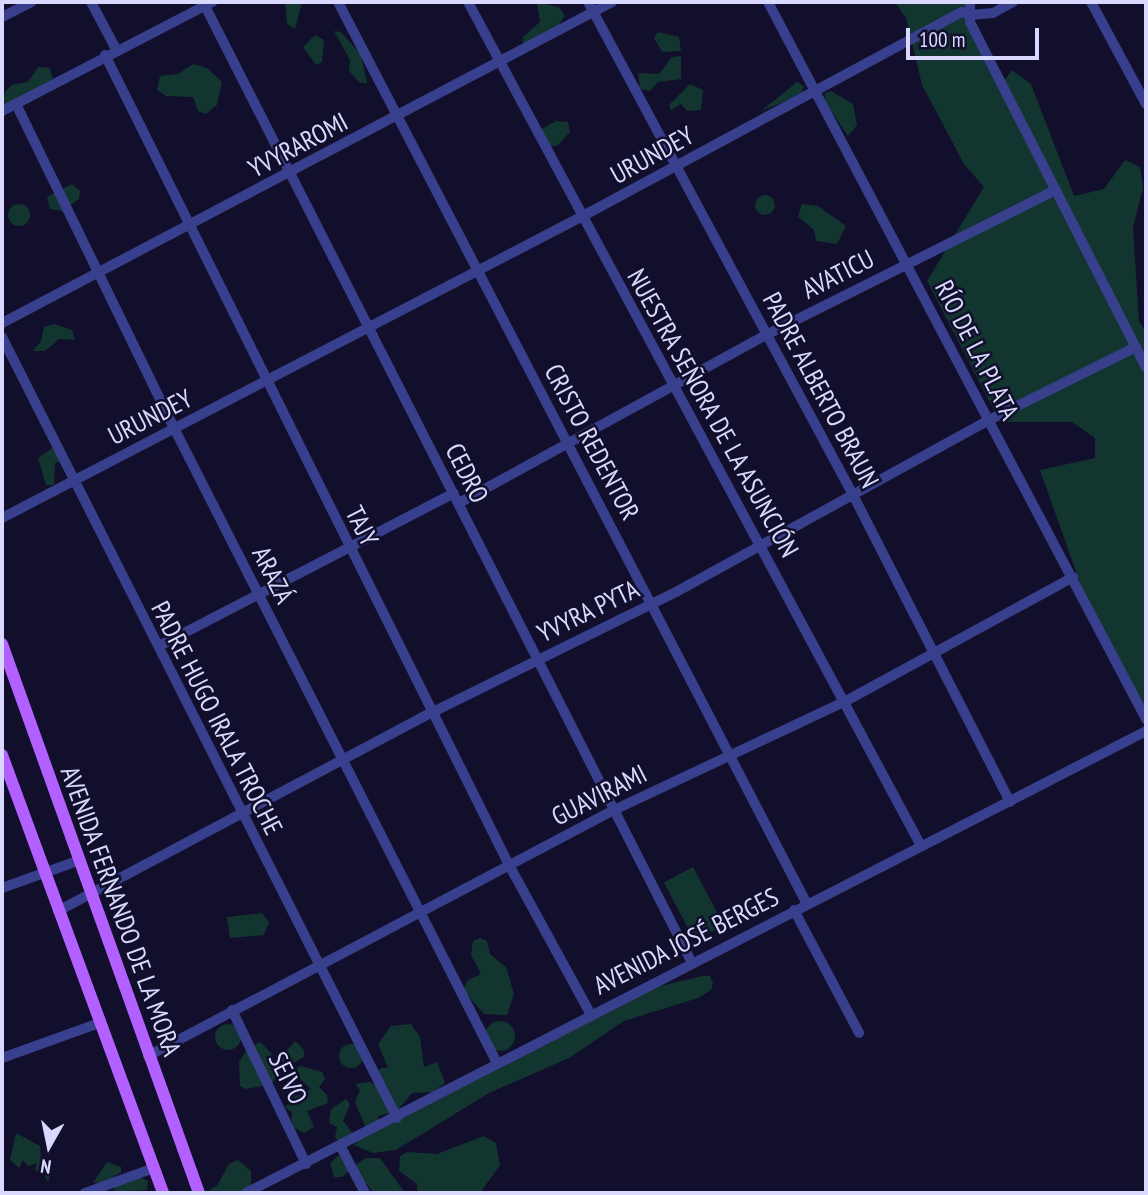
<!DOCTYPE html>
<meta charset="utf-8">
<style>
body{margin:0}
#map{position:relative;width:1148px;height:1195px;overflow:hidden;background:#110f2b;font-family:"PT Sans Narrow",sans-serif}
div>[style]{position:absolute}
.green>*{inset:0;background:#123530;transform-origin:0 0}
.round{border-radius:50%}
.minor>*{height:10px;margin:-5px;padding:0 5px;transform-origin:5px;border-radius:5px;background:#383f8c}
.major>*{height:12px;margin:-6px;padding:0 6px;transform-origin:6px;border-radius:6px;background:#b260ff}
span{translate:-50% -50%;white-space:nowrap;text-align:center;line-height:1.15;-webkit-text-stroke:5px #110f2b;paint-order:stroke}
.street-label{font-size:26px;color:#d9d9ff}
.frame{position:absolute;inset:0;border:4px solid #d9d9ff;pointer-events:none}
.north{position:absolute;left:14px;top:1111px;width:70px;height:70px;-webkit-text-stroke:5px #110f2b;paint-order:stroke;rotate:189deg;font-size:19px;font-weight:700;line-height:28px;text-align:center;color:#d9d9ff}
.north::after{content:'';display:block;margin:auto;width:24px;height:32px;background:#d9d9ff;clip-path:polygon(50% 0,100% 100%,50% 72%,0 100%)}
.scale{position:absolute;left:906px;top:28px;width:133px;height:32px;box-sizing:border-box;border:4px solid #d9d9ff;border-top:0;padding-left:9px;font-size:21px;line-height:24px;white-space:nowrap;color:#d9d9ff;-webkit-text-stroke:5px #110f2b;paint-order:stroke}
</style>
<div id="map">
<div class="green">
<div style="clip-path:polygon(285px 2px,302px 2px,295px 29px,287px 24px)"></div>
<div style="clip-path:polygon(537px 2px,559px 7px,565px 16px,546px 43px,523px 43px,523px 37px,540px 22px)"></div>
<div style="clip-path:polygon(895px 2px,965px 2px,1003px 82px,1012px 70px,1031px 84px,1074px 196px,1104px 189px,1125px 160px,1140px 167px,1143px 188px,1133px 228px,1139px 322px,1146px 331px,1146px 719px,1090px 611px,1040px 470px,1095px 458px,1095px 438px,1072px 422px,1000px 422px,927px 281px,984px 187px,964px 164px,922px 85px,906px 18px)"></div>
<div style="clip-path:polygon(334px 31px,341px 32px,361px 55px,367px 83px,360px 83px,349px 71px,350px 60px)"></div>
<div style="clip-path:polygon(658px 32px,679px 37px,681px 51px,662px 52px,654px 38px)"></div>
<div style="clip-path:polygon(315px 35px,324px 40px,322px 62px,316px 65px,303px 47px)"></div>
<div style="clip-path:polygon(681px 56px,681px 79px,658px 82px,650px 91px,640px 89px,638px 73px,659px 74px,672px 57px)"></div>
<div style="clip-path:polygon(193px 64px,207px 68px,222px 82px,217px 105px,206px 114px,198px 111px,193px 97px,166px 96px,157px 90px,160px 76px,178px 74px)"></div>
<div style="clip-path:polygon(38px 67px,50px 68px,53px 80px,2px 109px,5px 92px,12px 85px,28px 82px)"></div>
<div style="clip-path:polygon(797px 82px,804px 86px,801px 95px,761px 111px)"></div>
<div style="clip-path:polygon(690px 84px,703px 90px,701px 110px,687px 111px,681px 104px,671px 110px,669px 105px)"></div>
<div style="clip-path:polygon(831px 91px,853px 104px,857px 125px,848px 136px,825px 102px,825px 93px)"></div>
<div style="clip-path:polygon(556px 121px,568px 122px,570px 132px,558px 145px,549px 147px,539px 130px)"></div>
<div style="clip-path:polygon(72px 184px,80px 191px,79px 199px,62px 211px,50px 209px,47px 197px)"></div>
<div class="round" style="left:755px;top:195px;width:20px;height:20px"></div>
<div class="round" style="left:8px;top:204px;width:22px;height:22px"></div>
<div style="clip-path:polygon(802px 204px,818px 206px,846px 226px,837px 244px,816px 241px,814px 230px,798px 217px)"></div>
<div style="clip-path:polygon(54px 324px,72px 330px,75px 340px,59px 339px,45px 351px,33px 351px,41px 341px,44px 327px)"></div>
<div style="clip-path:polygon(54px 447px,65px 460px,55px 463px,54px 485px,46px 485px,38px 458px)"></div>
<div style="left:693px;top:867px;width:66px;height:33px;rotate:62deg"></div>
<div style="clip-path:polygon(262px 913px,269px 922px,264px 935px,230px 938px,227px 917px)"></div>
<div style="clip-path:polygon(480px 938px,487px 941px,490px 954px,506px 967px,514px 994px,507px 1015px,484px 1014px,463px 990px,468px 980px,481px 974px,471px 955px,473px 941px)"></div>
<div style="clip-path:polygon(702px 976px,710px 976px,713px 983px,711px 990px,698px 998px,624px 1021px,569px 1058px,489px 1093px,396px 1150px,373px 1153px,354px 1145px,367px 1131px,355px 1102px,360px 1090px,355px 1084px,370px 1082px,383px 1091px,388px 1088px,376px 1074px,381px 1068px,388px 1068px,378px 1044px,391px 1026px,411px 1024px,420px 1037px,424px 1067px,437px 1062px,445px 1083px,433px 1092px,412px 1093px,397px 1111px,378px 1116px,378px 1123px,581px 1021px,657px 987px)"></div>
<div class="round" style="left:485px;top:1021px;width:30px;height:30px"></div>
<div class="round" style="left:215px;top:1024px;width:26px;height:26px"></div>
<div style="clip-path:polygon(295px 1041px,304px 1050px,304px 1057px,282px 1069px,278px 1060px)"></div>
<div style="clip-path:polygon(260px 1042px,271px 1053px,276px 1077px,272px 1084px,246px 1089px,240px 1086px,239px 1062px,247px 1049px)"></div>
<div class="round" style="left:339px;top:1044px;width:24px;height:24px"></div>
<div style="clip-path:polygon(300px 1066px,322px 1072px,325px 1079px,319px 1087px,327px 1095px,328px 1103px,307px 1111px,314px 1127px,304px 1133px,291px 1126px,292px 1112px,285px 1108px,292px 1098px,311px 1089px,292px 1072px)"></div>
<div style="clip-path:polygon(346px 1099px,350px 1104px,343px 1121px,352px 1132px,347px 1142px,340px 1143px,335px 1137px,337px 1127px,329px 1123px,331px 1109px)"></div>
<div style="clip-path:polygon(16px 1133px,40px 1146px,41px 1156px,52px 1168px,48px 1182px,42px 1172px,35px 1171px,37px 1163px,28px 1166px,23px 1160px,19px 1168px,10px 1160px)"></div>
<div style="clip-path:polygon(484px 1136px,496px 1143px,500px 1165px,480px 1193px,417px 1193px,417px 1184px,399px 1171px,400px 1156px,407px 1152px,437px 1154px)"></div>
<div style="clip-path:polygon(339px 1155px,347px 1155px,354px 1166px,366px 1158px,380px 1158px,405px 1193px,374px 1193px,353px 1168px,342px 1177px,334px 1177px,330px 1163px)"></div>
<div style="clip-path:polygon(238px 1160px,251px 1171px,251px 1193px,204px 1193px,217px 1186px,229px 1164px)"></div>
<div style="clip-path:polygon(107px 1162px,121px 1167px,121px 1172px,106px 1182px,93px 1183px)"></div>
<div style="clip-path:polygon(140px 1177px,148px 1181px,147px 1190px,114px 1192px,115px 1186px)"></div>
</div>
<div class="minor">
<div style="left:91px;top:2px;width:53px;rotate:62deg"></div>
<div style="left:203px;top:2px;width:1078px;rotate:63.03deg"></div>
<div style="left:338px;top:2px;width:1017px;rotate:62.53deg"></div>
<div style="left:468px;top:2px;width:956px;rotate:61.77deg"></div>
<div style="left:588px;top:2px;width:557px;rotate:61.73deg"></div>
<div style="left:852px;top:493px;width:347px;rotate:62.9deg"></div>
<div style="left:768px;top:2px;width:811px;rotate:62.2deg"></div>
<div style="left:970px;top:2px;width:13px;rotate:90deg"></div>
<div style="left:970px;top:15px;width:23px;rotate:-5deg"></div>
<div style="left:993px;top:13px;width:23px;rotate:-29deg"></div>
<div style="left:1091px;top:2px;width:116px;rotate:61.7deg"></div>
<div style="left:2px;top:17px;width:33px;rotate:-27deg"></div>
<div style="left:105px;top:55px;width:905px;rotate:63.49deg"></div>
<div style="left:509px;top:865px;width:169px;rotate:61.3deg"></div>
<div style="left:16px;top:104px;width:360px;rotate:64deg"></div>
<div style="left:174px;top:428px;width:712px;rotate:63.04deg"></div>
<div style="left:2px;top:111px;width:237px;rotate:-27.4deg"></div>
<div style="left:2px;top:323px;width:689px;rotate:-27.75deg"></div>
<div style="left:2px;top:337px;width:875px;rotate:63.17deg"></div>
<div style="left:459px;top:503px;width:352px;rotate:-28.7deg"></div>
<div style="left:768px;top:334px;width:322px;rotate:-26.6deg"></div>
<div style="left:2px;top:518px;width:653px;rotate:-27.47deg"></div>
<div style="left:581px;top:217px;width:433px;rotate:-28.3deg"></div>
<div style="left:962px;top:12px;width:9px;rotate:21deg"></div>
<div style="left:970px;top:15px;width:7px;rotate:90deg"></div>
<div style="left:970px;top:22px;width:388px;rotate:63deg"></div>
<div style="left:159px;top:646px;width:332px;rotate:-27.4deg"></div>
<div style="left:2px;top:888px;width:83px;rotate:-19.7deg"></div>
<div style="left:794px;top:910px;width:139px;rotate:62.1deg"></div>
<div style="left:58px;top:911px;width:425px;rotate:-28deg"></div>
<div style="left:433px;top:712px;width:271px;rotate:-26.3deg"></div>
<div style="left:676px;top:592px;width:357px;rotate:-28.8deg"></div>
<div style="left:989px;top:420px;width:164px;rotate:-26.4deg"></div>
<div style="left:232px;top:1010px;width:171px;rotate:64.3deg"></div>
<div style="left:148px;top:1056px;width:525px;rotate:-27.83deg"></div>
<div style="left:612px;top:811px;width:256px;rotate:-25.2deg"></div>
<div style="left:844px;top:702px;width:261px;rotate:-28.6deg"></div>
<div style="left:2px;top:1058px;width:103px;rotate:-19.8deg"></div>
<div style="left:341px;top:1147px;width:52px;rotate:62.4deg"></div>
<div style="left:85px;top:1193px;width:73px;rotate:-19.9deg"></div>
<div style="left:246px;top:1193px;width:1012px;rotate:-27.17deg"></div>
</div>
<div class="major">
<div style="left:2px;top:644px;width:583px;rotate:70.26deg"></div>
<div style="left:2px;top:755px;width:467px;rotate:69.8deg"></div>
</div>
<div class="street-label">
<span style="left:298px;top:145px;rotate:-28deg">YVYRAROMI</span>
<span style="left:652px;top:155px;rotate:-29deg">URUNDEY</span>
<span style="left:838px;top:274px;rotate:-27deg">AVATICU</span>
<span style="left:977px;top:350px;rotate:63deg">RÍO DE LA PLATA</span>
<span style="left:821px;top:390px;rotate:62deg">PADRE ALBERTO BRAUN</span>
<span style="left:713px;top:413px;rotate:61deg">NUESTRA SEÑORA DE LA ASUNCIÓN</span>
<span style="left:150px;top:417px;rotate:-27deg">URUNDEY</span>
<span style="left:592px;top:442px;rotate:62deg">CRISTO REDENTOR</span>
<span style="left:467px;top:473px;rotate:63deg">CEDRO</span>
<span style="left:362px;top:526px;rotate:63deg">TAJY</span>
<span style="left:273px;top:575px;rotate:63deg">ARAZÁ</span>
<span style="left:588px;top:611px;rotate:-26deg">YVYRA PYTA</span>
<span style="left:217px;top:718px;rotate:63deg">PADRE HUGO IRALA TROCHE</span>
<span style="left:599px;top:795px;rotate:-27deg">GUAVIRAMI</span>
<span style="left:121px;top:911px;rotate:70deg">AVENIDA FERNANDO DE LA MORA</span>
<span style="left:686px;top:941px;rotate:-27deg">AVENIDA JOSÉ BERGES</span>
<span style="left:288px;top:1078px;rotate:64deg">SEIVO</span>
</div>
<div class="frame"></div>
<div class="north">N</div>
<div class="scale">100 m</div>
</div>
